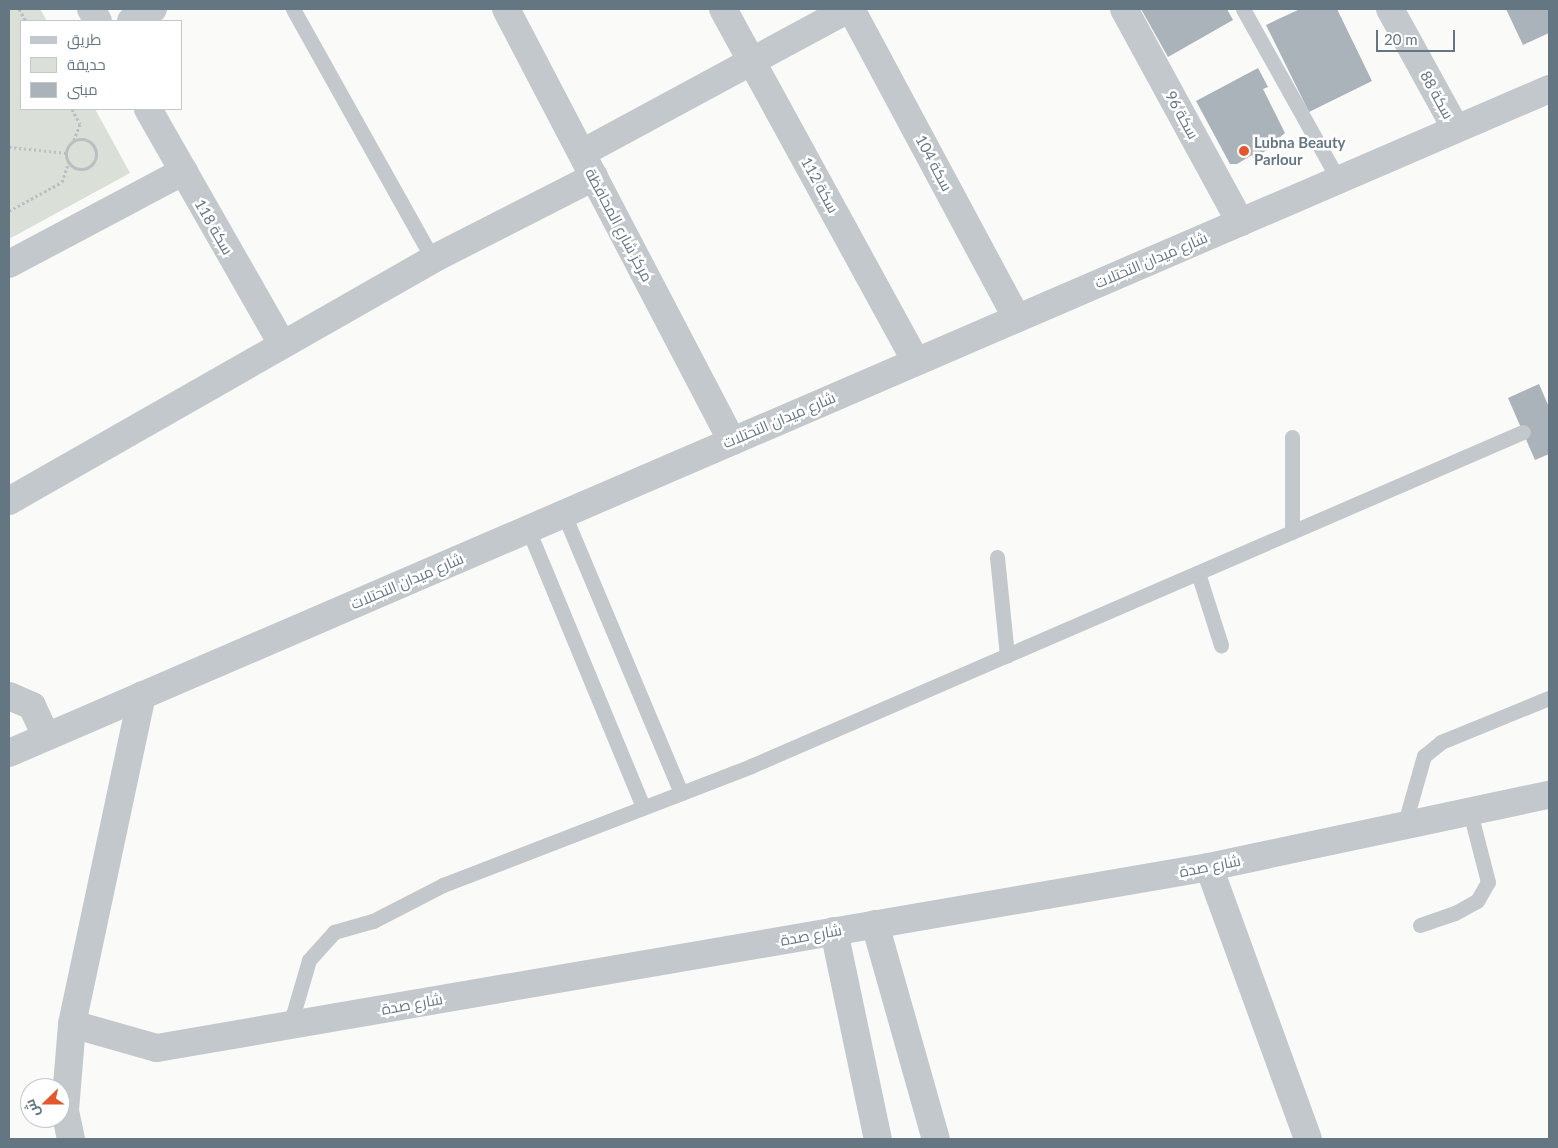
<!DOCTYPE html>
<meta charset="utf-8">
<style>
body{margin:0}
#map{position:relative;width:1558px;height:1148px;overflow:hidden;background:#fafaf8;font-family:Lato,Cairo,sans-serif}
div>[style]{position:absolute}
.green>*{inset:0;background:#dadfd7}
.building>*{inset:0;background:#aab3b9}
.path>*{height:3px;margin-top:-1.5px;transform-origin:0;background:repeating-linear-gradient(90deg,#bbbfc2 0 2.5px,transparent 0 5px)}
.path>.ring{margin:-1.5px;padding:0;box-sizing:content-box;background:none;border:3px solid #bbbfc2;border-radius:50%}
.service>*{height:15px;margin:-7.5px;padding:0 7.5px;transform-origin:7.5px;border-radius:7.5px;background:#c3c8cc}
.minor>*{height:28px;margin:-14px;padding:0 14px;transform-origin:14px;border-radius:14px;background:#c3c8cc}
.tertiary>*{height:28px;margin:-14px;padding:0 14px;transform-origin:14px;border-radius:14px;background:#c3c8cc}
.dots>*{width:14px;height:14px;translate:-50% -50%;box-sizing:border-box;border:2px solid #fff;border-radius:50%}
span{translate:-50% -50%;white-space:nowrap;text-align:center;line-height:1.15;-webkit-text-stroke:5px #fff;paint-order:stroke}
.street-label{font-size:15px;color:#657683}
.poi-label{font-size:15px;color:#657683;font-weight:700}
.left{translate:0 -50%;text-align:left}
.frame{position:absolute;inset:0;border:10px solid #657683;pointer-events:none}
.legend{position:absolute;left:20px;top:20px;width:162px;height:90px;box-sizing:border-box;background:#fff;border:1px solid #c1c8cd;margin:0;padding:6px 9px;list-style:none;font-size:15px;color:#657683}
.legend li{display:flex;align-items:center;gap:10px;height:25px}
.legend b{width:25px;border:1px solid #c1c8cd}
.north{position:absolute;left:20px;top:1078px;width:50px;height:50px;box-sizing:border-box;background:#fff;border:1px solid #c1c8cd;border-radius:50%;rotate:248deg;font-size:14px;font-weight:700;line-height:20px;text-align:center;color:#657683}
.north::after{content:'';display:block;margin:auto;width:18px;height:22px;background:#e4572e;clip-path:polygon(50% 0,100% 100%,50% 72%,0 100%)}
.scale{position:absolute;left:1376px;top:30px;width:79px;height:22px;box-sizing:border-box;border:2px solid #657683;border-top:0;padding-left:6px;font-size:15px;line-height:18px;white-space:nowrap;color:#657683;-webkit-text-stroke:4px #fff;paint-order:stroke}
</style>
<div id="map">
<div class="green">
<div style="clip-path:polygon(9px 9px,40px 9px,47px 21px,21px 21px,21px 109px,95px 109px,130px 173px,9px 239px)"></div>
</div>
<div class="building">
<div style="clip-path:polygon(1141px 9px,1227px 9px,1233px 20px,1168px 57px)"></div>
<div style="clip-path:polygon(1300px 9px,1337px 9px,1372px 81px,1309px 112px,1266px 25px)"></div>
<div style="clip-path:polygon(1506px 9px,1549px 9px,1549px 33px,1523px 45px)"></div>
<div style="clip-path:polygon(1258px 68px,1268px 87px,1263px 89px,1285px 133px,1268px 147px,1269px 149px,1253px 158px,1252px 155px,1237px 164px,1230px 164px,1196px 101px)"></div>
<div style="clip-path:polygon(1539px 384px,1549px 407px,1549px 454px,1535px 460px,1508px 398px)"></div>
</div>
<div class="path">
<div style="left:19px;top:9px;width:14px;rotate:60deg"></div>
<div style="left:72px;top:109px;width:17px;rotate:62deg"></div>
<div style="left:80px;top:124px;width:17px;rotate:111deg"></div>
<div class="ring" style="left:66px;top:139px;width:27px;height:27px"></div>
<div style="left:9px;top:147px;width:58px;rotate:5.9deg"></div>
<div style="left:9px;top:211px;width:60px;rotate:-28.7deg"></div>
<div style="left:62px;top:182px;width:21px;rotate:-71deg"></div>
</div>
<div class="service">
<div style="left:293px;top:9px;width:287px;rotate:60.8deg"></div>
<div style="left:1243px;top:9px;width:195px;rotate:60.8deg"></div>
<div style="left:1292px;top:437px;width:95px;rotate:90deg"></div>
<div style="left:563px;top:512px;width:305px;rotate:67.2deg"></div>
<div style="left:528px;top:529px;width:301px;rotate:67.5deg"></div>
<div style="left:997px;top:557px;width:99px;rotate:84.2deg"></div>
<div style="left:1198px;top:573px;width:76px;rotate:72.3deg"></div>
<div style="left:1404px;top:826px;width:73px;rotate:-74.1deg"></div>
<div style="left:1424px;top:756px;width:22px;rotate:-39deg"></div>
<div style="left:1441px;top:742px;width:117px;rotate:-22.2deg"></div>
<div style="left:1420px;top:925px;width:37px;rotate:-19deg"></div>
<div style="left:1455px;top:913px;width:25px;rotate:-29deg"></div>
<div style="left:1477px;top:901px;width:22px;rotate:-60deg"></div>
<div style="left:1488px;top:882px;width:72px;rotate:-104.4deg"></div>
<div style="left:290px;top:1025px;width:68px;rotate:-73.7deg"></div>
<div style="left:309px;top:960px;width:38px;rotate:-48deg"></div>
<div style="left:334px;top:932px;width:41px;rotate:-15.8deg"></div>
<div style="left:373px;top:921px;width:79px;rotate:-27.2deg"></div>
<div style="left:443px;top:885px;width:330px;rotate:-21.1deg"></div>
<div style="left:751px;top:766px;width:841px;rotate:-23.4deg"></div>
</div>
<div class="minor">
<div style="left:91px;top:9px;width:14px;rotate:60deg"></div>
<div style="left:723px;top:9px;width:401px;rotate:61.3deg"></div>
<div style="left:851px;top:9px;width:351px;rotate:61.8deg"></div>
<div style="left:1124px;top:9px;width:243px;rotate:61.4deg"></div>
<div style="left:1390px;top:9px;width:137px;rotate:61.2deg"></div>
<div style="left:131px;top:21px;width:25px;rotate:-29deg"></div>
<div style="left:148px;top:109px;width:271px;rotate:60.3deg"></div>
<div style="left:582px;top:153px;width:302px;rotate:-28.4deg"></div>
<div style="left:9px;top:264px;width:198px;rotate:-28deg"></div>
<div style="left:9px;top:501px;width:488px;rotate:-29.7deg"></div>
<div style="left:433px;top:259px;width:181px;rotate:-27deg"></div>
<div style="left:9px;top:696px;width:25px;rotate:23deg"></div>
<div style="left:32px;top:706px;width:33px;rotate:65deg"></div>
<div style="left:1209px;top:867px;width:289px;rotate:70deg"></div>
<div style="left:875px;top:924px;width:223px;rotate:74.2deg"></div>
<div style="left:834px;top:931px;width:213px;rotate:78.1deg"></div>
<div style="left:72px;top:1024px;width:88px;rotate:15.8deg"></div>
<div style="left:157px;top:1048px;width:1067px;rotate:-9.76deg"></div>
<div style="left:1209px;top:867px;width:348px;rotate:-12deg"></div>
</div>
<div class="tertiary">
<div style="left:506px;top:9px;width:488px;rotate:62.4deg"></div>
<div style="left:9px;top:753px;width:1677px;rotate:-23.32deg"></div>
<div style="left:71px;top:1139px;width:30px;rotate:-102deg"></div>
<div style="left:65px;top:1110px;width:86px;rotate:-85.3deg"></div>
<div style="left:72px;top:1024px;width:336px;rotate:-78deg"></div>
</div>
<div class="dots">
<div style="left:1244px;top:151px;background:#e4572e"></div>
</div>
<div class="street-label">
<span style="left:1437px;top:95px;rotate:61deg">سكة 88</span>
<span style="left:1182px;top:115px;rotate:61deg">سكة 96</span>
<span style="left:934px;top:163px;rotate:62deg">سكة 104</span>
<span style="left:820px;top:185px;rotate:61deg">سكة 112</span>
<span style="left:619px;top:225px;rotate:62deg">مركز شارع المحافظة</span>
<span style="left:214px;top:227px;rotate:60deg">سكة 118</span>
<span style="left:1151px;top:260px;rotate:-23deg">شارع ميدان التحتلات</span>
<span style="left:779px;top:420px;rotate:-23deg">شارع ميدان التحتلات</span>
<span style="left:407px;top:581px;rotate:-23deg">شارع ميدان التحتلات</span>
<span style="left:1210px;top:866px;rotate:-11deg">شارع صدة</span>
<span style="left:811px;top:935px;rotate:-10deg">شارع صدة</span>
<span style="left:412px;top:1004px;rotate:-10deg">شارع صدة</span>
</div>
<div class="poi-label">
<span class="left" style="left:1254px;top:151px">Lubna Beauty<br>Parlour</span>
</div>
<div class="frame"></div>
<ul class="legend">
<li><b style="height:6px;background:#c3c8cc"></b>طريق</li>
<li><b style="height:14px;background:#dadfd7"></b>حديقة</li>
<li><b style="height:14px;background:#aab3b9"></b>مبنى</li>
</ul>
<div class="north">ش</div>
<div class="scale">20 m</div>
</div>
